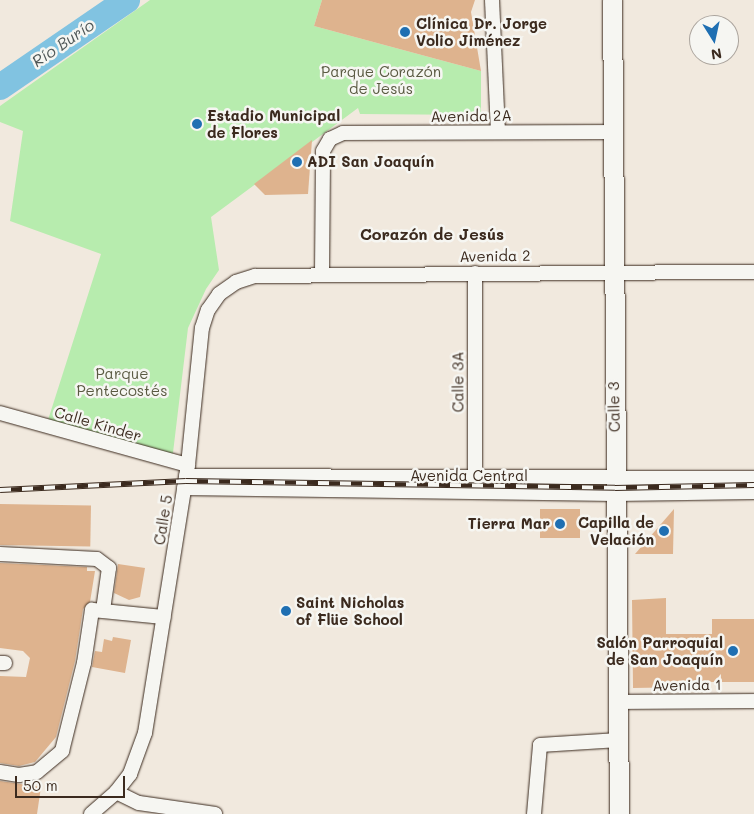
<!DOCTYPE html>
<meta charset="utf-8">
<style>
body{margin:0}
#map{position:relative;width:754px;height:814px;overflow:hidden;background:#f1e9de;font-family:Mali,sans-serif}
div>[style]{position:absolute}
.green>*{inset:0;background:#b7ecae}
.river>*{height:26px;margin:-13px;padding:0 13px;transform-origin:13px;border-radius:13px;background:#81c3e1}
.building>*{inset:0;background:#deb38e;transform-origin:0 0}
.roads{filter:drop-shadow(0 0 1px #3b2a1e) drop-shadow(0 0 1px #3b2a1e)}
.street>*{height:14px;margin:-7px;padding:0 7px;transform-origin:7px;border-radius:7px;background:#f6f6f2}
.secondary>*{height:19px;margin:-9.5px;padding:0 9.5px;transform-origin:9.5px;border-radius:9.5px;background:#f6f6f2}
.rail>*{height:5.5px;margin-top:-2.75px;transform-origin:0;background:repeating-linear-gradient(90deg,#f6f6f2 0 11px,#3b2a1e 0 22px);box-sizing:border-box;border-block:1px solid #3b2a1e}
.dots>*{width:14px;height:14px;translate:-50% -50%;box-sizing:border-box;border:2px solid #f6f6f2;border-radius:50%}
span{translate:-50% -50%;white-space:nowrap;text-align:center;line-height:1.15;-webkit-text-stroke:5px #f6f6f2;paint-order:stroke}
.poi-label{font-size:15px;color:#3b2a1e;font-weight:700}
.left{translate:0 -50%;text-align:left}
.right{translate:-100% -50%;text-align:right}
.park-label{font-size:15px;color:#5a5a42}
.street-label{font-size:15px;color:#3b2a1e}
.water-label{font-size:16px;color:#505858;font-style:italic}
.neighbourhood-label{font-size:16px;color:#3b2a1e;font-weight:700}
.north{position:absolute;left:689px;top:15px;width:50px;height:50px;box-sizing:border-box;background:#f6f6f2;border:1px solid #aba49d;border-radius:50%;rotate:170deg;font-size:14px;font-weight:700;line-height:20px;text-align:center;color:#3b2a1e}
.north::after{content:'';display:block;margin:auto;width:18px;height:22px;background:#1f6fb2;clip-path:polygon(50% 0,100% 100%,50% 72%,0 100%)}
.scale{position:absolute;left:15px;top:776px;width:110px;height:22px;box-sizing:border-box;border:2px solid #3b2a1e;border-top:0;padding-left:6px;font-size:15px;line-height:18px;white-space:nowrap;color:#3b2a1e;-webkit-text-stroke:4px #f6f6f2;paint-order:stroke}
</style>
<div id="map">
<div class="green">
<div style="clip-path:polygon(150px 0,322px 0,314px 26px,481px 71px,481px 115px,360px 114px,358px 108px,211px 217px,219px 270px,206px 289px,188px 328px,172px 461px,48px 420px,101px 254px,10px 221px,23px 131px,0 122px,0 106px)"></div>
</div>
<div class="river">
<div style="left:0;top:87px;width:154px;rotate:-34.4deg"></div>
</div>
<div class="building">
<div style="clip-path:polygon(322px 0,475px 0,471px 12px,481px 71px,314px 26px)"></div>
<div style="clip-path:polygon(312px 140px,308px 194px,265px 195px,254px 184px)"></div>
<div style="left:0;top:504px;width:91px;height:41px;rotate:1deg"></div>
<div style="left:580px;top:509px;width:29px;height:40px;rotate:90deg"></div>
<div style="clip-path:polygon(674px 509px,673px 554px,635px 554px)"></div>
<div style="clip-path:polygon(0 563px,87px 567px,87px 571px,95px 571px,90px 602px,83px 609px,75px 661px,56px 737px,35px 762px,19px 766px,0 763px,0 676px,26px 677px,30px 658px,23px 651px,0 648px)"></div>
<div style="clip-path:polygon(118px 564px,145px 568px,140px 597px,129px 600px,114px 593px)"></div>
<div style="clip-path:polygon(666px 598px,666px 634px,712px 634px,712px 619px,754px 619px,754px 682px,691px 682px,691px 687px,633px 688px,632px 600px)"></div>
<div style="clip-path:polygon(113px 637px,131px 640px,125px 673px,92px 667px,95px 651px,102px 652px,104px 639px,112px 641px)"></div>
<div style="clip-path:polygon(0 781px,41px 787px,37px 814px,0 814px)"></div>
</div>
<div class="roads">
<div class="street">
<div style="left:492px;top:0;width:132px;rotate:87.4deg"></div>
<div style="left:322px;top:273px;width:122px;rotate:-89.5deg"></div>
<div style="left:323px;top:151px;width:14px;rotate:-60deg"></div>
<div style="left:330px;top:139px;width:14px;rotate:-25deg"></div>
<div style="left:343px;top:133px;width:270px;rotate:-0.2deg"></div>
<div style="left:0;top:413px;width:195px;rotate:15.5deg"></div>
<div style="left:186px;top:476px;width:568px;rotate:0.2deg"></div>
<div style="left:475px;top:484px;width:211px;rotate:-90deg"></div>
<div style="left:184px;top:488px;width:431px;rotate:0.8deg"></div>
<div style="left:615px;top:494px;width:139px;rotate:-0.8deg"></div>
<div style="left:0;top:554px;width:97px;rotate:3deg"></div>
<div style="left:97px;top:559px;width:15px;rotate:37deg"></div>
<div style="left:109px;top:568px;width:42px;rotate:98.1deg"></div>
<div style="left:0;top:663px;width:5px"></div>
<div style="left:619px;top:702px;width:135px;rotate:-0.4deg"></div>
<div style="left:0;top:772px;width:19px;rotate:9deg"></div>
<div style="left:19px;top:775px;width:18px;rotate:-9deg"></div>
<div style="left:37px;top:772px;width:33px;rotate:-40deg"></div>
<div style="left:62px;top:751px;width:91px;rotate:-76deg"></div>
<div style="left:84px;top:663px;width:54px;rotate:-81.4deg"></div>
<div style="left:92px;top:610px;width:72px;rotate:5.6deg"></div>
<div style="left:116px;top:792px;width:25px;rotate:26deg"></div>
<div style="left:139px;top:803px;width:77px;rotate:8.2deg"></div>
<div style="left:91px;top:814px;width:33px;rotate:-41deg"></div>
<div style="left:116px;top:792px;width:23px;rotate:-52deg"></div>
<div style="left:130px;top:774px;width:44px;rotate:-69.9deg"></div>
<div style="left:145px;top:733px;width:271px;rotate:-80.9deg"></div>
<div style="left:188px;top:465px;width:138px;rotate:-84.2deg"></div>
<div style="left:202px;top:328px;width:19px;rotate:-72deg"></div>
<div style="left:208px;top:310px;width:19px;rotate:-55deg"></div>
<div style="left:219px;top:294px;width:21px;rotate:-35deg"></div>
<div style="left:236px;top:282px;width:20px;rotate:-18deg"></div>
<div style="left:255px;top:276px;width:499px;rotate:-0.5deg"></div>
<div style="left:534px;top:814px;width:69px;rotate:-85deg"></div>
<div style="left:540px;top:745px;width:79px;rotate:-3.6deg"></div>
</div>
<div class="secondary">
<div style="left:612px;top:0;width:814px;rotate:89.51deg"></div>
</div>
</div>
<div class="rail">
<div style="left:0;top:490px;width:186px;rotate:-2.8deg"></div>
<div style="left:186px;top:481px;width:429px;rotate:0.9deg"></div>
<div style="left:615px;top:488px;width:139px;rotate:-1.2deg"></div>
</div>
<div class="dots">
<div style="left:405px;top:32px;background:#1f6fb2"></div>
<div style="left:197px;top:124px;background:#1f6fb2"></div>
<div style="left:297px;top:162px;background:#1f6fb2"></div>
<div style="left:560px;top:524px;background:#1f6fb2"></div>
<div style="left:664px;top:531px;background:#1f6fb2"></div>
<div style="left:286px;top:611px;background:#1f6fb2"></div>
<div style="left:733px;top:651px;background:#1f6fb2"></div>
</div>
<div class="poi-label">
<span class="left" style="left:416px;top:32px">Clínica Dr. Jorge<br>Volio Jiménez</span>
<span class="left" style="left:207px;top:124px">Estadio Municipal<br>de Flores</span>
<span class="left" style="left:307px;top:162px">ADI San Joaquín</span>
<span class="right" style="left:654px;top:531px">Capilla de<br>Velación</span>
<span class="right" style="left:550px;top:524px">Tierra Mar</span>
<span class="left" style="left:296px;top:611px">Saint Nicholas<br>of Flüe School</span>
<span class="right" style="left:723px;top:651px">Salón Parroquial<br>de San Joaquín</span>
</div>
<div class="park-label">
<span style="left:381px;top:80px">Parque Corazón<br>de Jesús</span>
<span style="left:122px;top:382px">Parque<br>Pentecostés</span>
</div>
<div class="street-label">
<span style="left:471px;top:116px;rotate:-1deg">Avenida 2A</span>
<span style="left:495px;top:256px;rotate:-1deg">Avenida 2</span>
<span style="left:458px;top:382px;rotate:-90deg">Calle 3A</span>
<span style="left:614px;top:407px;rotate:-91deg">Calle 3</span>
<span style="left:98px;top:424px;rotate:16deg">Calle Kinder</span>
<span style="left:469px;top:476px">Avenida Central</span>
<span style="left:163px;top:520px;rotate:-81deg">Calle 5</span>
<span style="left:687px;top:685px;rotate:-1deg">Avenida 1</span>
</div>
<div class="water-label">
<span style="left:63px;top:43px;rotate:-34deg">Río Burío</span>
</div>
<div class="neighbourhood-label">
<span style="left:432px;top:234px">Corazón de Jesús</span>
</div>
<div class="north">N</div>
<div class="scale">50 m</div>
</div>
